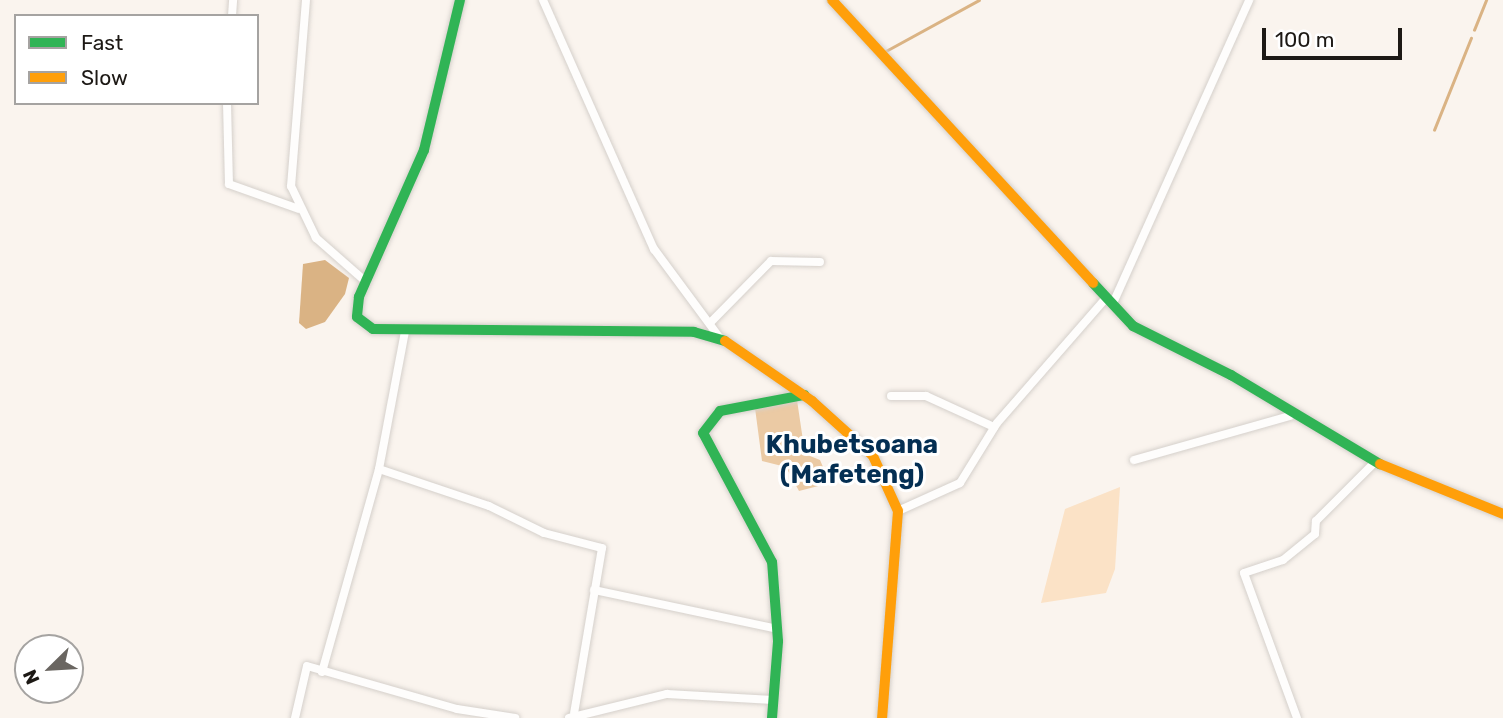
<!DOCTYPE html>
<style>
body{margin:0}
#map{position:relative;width:1503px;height:718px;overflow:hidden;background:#faf4ee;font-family:Rubik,sans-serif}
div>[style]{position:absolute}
.green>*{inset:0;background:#fbe2c6}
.forest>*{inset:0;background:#ebcaa4}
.water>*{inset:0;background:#dab384}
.stream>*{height:2.5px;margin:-1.25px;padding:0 1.25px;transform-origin:1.25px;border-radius:1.25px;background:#dab384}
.roads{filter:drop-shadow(0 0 2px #d5d0cb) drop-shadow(0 0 2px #d5d0cb)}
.street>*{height:8px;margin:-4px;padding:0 4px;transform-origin:4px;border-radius:4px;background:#fefdfc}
.fast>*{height:10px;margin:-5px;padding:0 5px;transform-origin:5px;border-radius:5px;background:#30b455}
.slow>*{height:10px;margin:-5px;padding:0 5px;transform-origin:5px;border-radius:5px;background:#ff9f0a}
span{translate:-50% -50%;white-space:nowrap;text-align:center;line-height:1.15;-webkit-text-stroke:6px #fff;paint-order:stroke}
.district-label{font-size:26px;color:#042f53;font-weight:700}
.legend{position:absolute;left:14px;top:14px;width:245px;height:91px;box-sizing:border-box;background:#fff;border:2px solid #a5a3a1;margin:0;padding:9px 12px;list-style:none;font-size:21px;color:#1d1915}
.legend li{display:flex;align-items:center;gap:14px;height:35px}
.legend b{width:35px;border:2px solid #a5a3a1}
.north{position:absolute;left:14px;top:634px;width:70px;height:70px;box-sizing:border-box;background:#fff;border:2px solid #a5a3a1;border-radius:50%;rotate:246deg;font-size:19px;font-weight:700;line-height:28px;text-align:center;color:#1d1915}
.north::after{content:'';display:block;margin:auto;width:24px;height:32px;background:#6a6661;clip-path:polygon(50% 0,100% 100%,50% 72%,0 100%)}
.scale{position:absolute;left:1262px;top:28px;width:140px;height:32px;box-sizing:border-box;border:4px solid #1d1915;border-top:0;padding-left:9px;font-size:21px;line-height:24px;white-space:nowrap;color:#1d1915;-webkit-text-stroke:5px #fff;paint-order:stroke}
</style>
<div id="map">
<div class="green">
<div style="clip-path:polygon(1120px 487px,1115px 569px,1106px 593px,1041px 603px,1065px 509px)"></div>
</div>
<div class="forest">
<div style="clip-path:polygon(797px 400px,805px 454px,820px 460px,830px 483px,799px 491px,786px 467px,762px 461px,755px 408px)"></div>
</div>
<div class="water">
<div style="clip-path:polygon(325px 260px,349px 278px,345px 294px,325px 322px,306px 329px,299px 323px,303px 264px)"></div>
</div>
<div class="stream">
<div style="left:1474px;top:30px;width:32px;rotate:-68deg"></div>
<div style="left:884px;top:52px;width:108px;rotate:-28.7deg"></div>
<div style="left:1434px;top:130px;width:99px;rotate:-68.1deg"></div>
</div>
<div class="roads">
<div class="street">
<div style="left:306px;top:0;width:187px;rotate:94.6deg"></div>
<div style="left:291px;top:186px;width:58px;rotate:64.3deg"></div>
<div style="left:316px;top:238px;width:67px;rotate:41.3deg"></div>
<div style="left:543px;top:0;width:273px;rotate:66deg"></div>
<div style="left:654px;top:249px;width:109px;rotate:53.5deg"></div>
<div style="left:232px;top:16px;width:16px;rotate:-86deg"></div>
<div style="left:227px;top:103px;width:81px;rotate:88.6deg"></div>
<div style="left:229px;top:184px;width:74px;rotate:19.7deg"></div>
<div style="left:1114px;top:301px;width:330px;rotate:-65.8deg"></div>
<div style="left:710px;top:323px;width:87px;rotate:-45.5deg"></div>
<div style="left:771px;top:261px;width:49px;rotate:1.2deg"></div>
<div style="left:891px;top:396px;width:35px"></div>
<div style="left:926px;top:396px;width:75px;rotate:24.5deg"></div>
<div style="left:1134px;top:460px;width:162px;rotate:-15.8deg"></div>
<div style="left:379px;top:469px;width:116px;rotate:18.6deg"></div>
<div style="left:489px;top:506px;width:61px;rotate:26.1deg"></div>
<div style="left:544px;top:533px;width:60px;rotate:14.5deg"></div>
<div style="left:602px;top:548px;width:167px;rotate:99.6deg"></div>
<div style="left:898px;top:511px;width:68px;rotate:-24.3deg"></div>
<div style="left:960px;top:483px;width:70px;rotate:-58.3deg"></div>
<div style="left:997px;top:423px;width:167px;rotate:-48.9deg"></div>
<div style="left:594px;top:590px;width:187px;rotate:12deg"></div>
<div style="left:322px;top:672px;width:211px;rotate:-74.3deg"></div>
<div style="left:379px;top:469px;width:140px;rotate:-79.3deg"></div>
<div style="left:295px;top:718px;width:53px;rotate:-77deg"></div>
<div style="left:307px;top:666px;width:156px;rotate:16deg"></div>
<div style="left:457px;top:709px;width:59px;rotate:8.8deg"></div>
<div style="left:569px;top:718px;width:101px;rotate:-13.8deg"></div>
<div style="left:667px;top:694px;width:106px;rotate:3.2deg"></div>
<div style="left:1297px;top:718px;width:154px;rotate:-110.1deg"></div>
<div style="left:1244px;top:573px;width:41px;rotate:-18.4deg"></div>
<div style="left:1283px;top:560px;width:41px;rotate:-39.1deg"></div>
<div style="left:1315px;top:534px;width:13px;rotate:-86deg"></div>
<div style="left:1316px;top:521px;width:83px;rotate:-45deg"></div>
</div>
<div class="fast">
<div style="left:460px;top:0;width:154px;rotate:103.5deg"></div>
<div style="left:424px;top:150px;width:161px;rotate:113.9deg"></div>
<div style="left:359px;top:297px;width:20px;rotate:96deg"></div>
<div style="left:357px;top:317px;width:20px;rotate:37deg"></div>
<div style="left:373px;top:329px;width:321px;rotate:0.5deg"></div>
<div style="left:694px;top:332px;width:32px;rotate:16deg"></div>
<div style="left:1093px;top:283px;width:59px;rotate:47.1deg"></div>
<div style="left:1133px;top:326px;width:110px;rotate:26.6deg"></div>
<div style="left:1231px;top:375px;width:174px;rotate:30.9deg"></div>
<div style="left:772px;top:718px;width:77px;rotate:-85.5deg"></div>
<div style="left:778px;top:641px;width:79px;rotate:-94.3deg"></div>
<div style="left:772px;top:562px;width:146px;rotate:-118.1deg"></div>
<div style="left:703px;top:433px;width:28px;rotate:-52deg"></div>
<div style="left:720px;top:411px;width:86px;rotate:-10.8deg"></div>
</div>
<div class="slow">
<div style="left:832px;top:0;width:385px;rotate:47.3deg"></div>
<div style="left:725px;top:341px;width:106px;rotate:34.6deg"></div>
<div style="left:812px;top:401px;width:82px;rotate:42deg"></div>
<div style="left:873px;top:456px;width:60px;rotate:65.6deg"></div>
<div style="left:898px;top:511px;width:208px;rotate:94.4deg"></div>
<div style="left:1380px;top:464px;width:133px;rotate:22.1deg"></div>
</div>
</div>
<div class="district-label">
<span style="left:852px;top:460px">Khubetsoana<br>(Mafeteng)</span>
</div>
<ul class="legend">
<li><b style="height:9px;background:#30b455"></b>Fast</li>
<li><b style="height:9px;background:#ff9f0a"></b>Slow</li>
</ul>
<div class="north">N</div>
<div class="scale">100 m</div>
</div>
